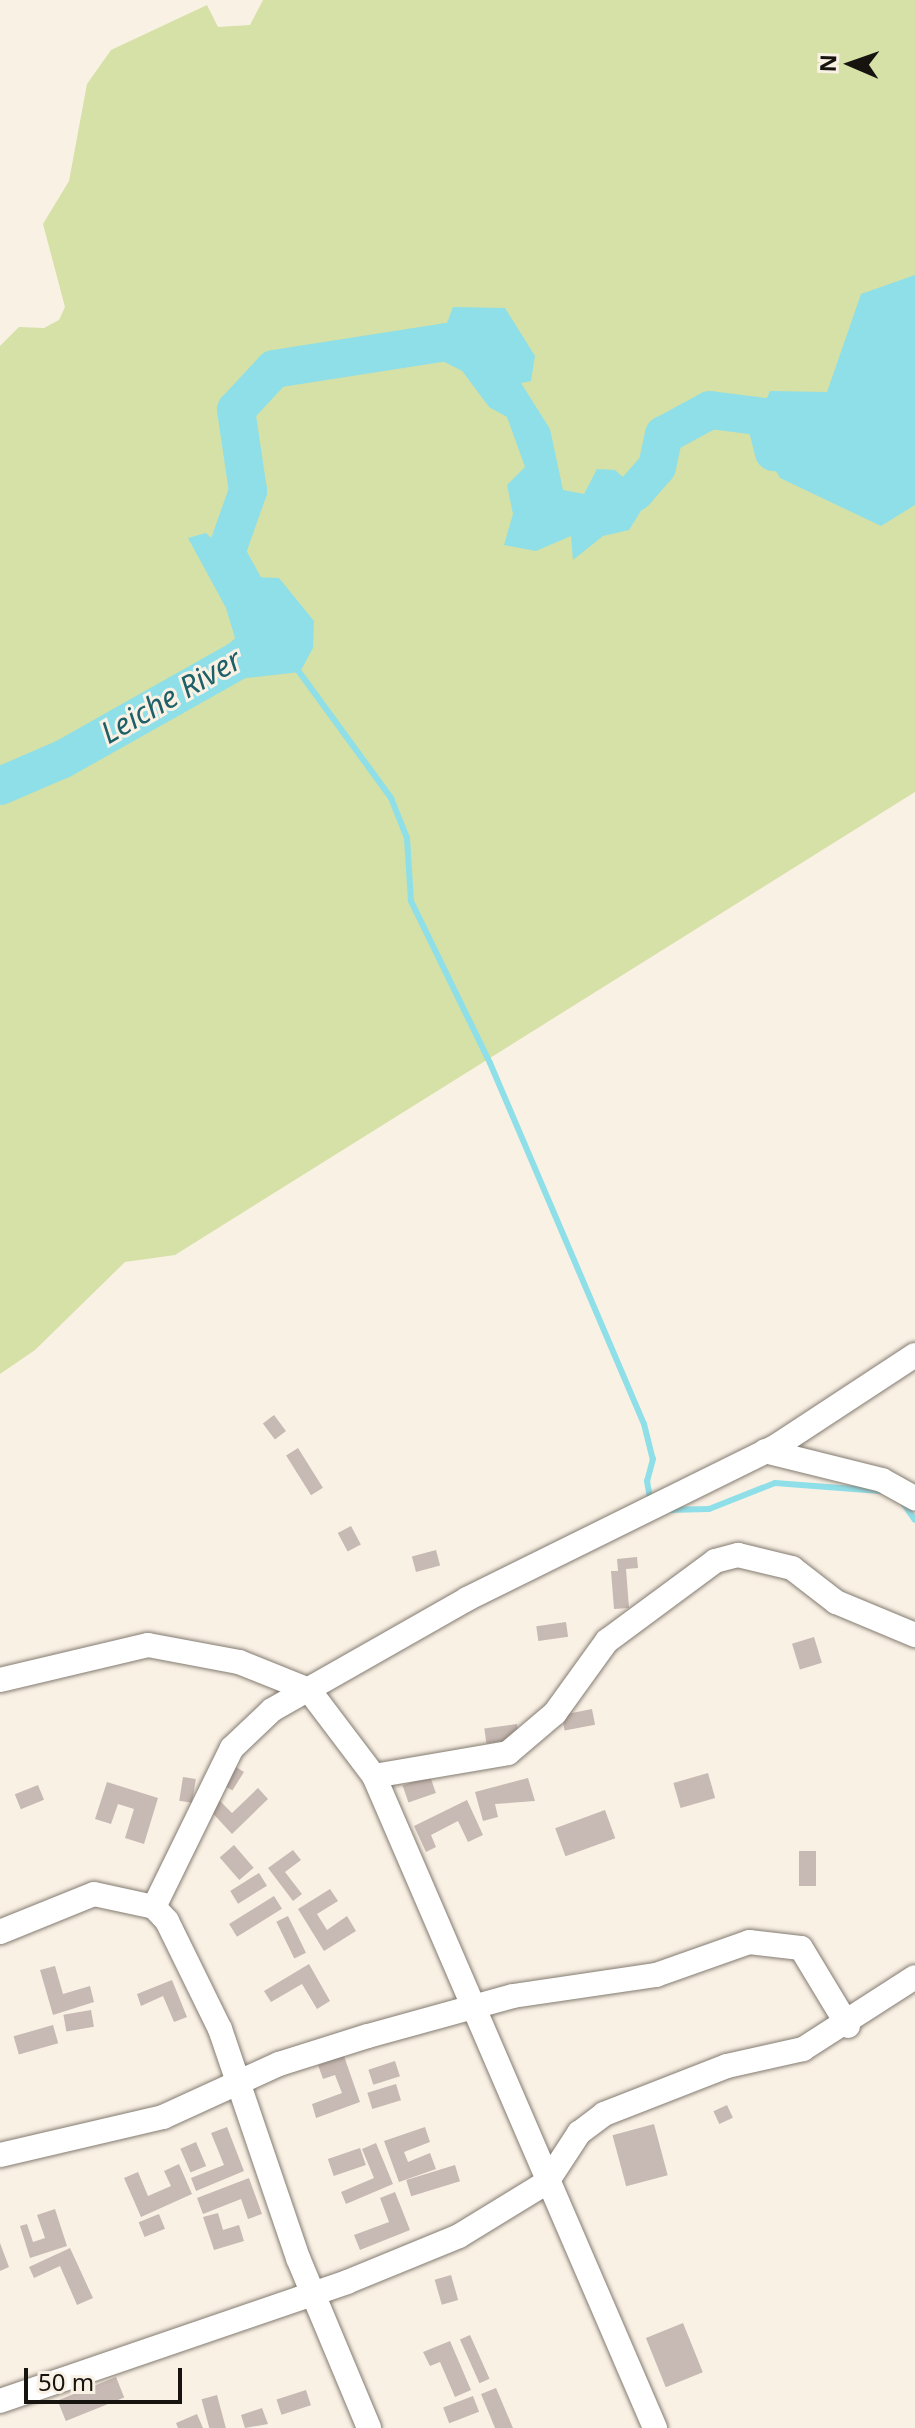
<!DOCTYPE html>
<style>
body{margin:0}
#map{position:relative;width:915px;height:2428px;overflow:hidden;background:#faf1e5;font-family:"Noto Sans",sans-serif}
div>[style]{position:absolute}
.green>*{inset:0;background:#d5e1a6}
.water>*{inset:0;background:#8fdfe8}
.stream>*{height:6px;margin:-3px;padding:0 3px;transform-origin:3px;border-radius:3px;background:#8fdfe8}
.river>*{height:38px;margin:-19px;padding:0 19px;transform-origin:19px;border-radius:19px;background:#8fdfe8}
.building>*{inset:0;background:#c7b9b3;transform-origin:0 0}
.roads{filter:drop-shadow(0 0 2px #837b71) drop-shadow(0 0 2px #837b71)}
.minor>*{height:24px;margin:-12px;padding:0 12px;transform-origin:12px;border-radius:12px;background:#fff}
span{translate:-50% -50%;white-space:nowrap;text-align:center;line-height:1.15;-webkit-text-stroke:6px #faf1e5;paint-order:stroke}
.water-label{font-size:30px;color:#1e6067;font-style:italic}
.north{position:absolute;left:811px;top:24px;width:80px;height:80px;-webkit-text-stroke:6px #faf1e5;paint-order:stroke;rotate:272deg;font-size:22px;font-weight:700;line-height:32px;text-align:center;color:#171410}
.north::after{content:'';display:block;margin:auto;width:28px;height:36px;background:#171410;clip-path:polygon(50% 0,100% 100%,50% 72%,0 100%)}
.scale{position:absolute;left:24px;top:2368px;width:158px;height:36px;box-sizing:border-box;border:4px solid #171410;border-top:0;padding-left:10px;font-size:24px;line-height:28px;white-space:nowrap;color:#171410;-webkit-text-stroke:6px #faf1e5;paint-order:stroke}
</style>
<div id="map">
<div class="green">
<div style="clip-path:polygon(263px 0,915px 0,915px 792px,175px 1255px,125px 1262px,35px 1350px,0 1374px,0 346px,19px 327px,44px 328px,59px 320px,65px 307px,43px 224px,69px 181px,87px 84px,111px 50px,207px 5px,218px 27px,250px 25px)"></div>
</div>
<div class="water">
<div style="clip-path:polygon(915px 275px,915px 505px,881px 526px,780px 478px,753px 430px,770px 391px,827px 392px,861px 294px)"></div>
<div style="clip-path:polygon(453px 307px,505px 308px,535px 356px,531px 381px,521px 383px,550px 429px,563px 490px,584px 494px,597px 469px,615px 470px,633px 486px,659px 482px,629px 530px,603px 536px,573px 560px,571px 536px,536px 551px,504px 545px,513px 514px,507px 485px,525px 467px,507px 417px,489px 407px,451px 356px,444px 331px)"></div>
<div style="clip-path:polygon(206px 533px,251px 577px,279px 578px,314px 621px,313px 648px,300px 672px,247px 678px,226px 608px,188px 538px)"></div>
</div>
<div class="stream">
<div style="left:297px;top:669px;width:160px;rotate:53.9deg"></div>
<div style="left:391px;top:798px;width:43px;rotate:68.2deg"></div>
<div style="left:407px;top:838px;width:63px;rotate:86.4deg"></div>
<div style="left:411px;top:901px;width:180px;rotate:64deg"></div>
<div style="left:490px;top:1063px;width:392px;rotate:66.9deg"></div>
<div style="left:644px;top:1424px;width:36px;rotate:76deg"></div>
<div style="left:653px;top:1459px;width:23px;rotate:105deg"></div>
<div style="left:647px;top:1481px;width:22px;rotate:80deg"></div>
<div style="left:901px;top:1500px;width:24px;rotate:55deg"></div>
<div style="left:665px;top:1510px;width:44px;rotate:-1.3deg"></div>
<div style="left:709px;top:1509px;width:71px;rotate:-21.5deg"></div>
<div style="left:775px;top:1483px;width:105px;rotate:4.4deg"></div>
</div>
<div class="river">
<div style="left:598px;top:508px;width:40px;rotate:-23.4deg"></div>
<div style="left:635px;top:492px;width:33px;rotate:-49deg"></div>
<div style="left:657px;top:467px;width:33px;rotate:-78deg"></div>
<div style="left:664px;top:435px;width:52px;rotate:-28.5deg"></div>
<div style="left:710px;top:410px;width:55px;rotate:7.3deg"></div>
<div style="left:765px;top:417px;width:36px;rotate:76deg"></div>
<div style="left:774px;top:452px;width:9px;rotate:6deg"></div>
<div style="left:0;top:786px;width:69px;rotate:-23.2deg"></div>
<div style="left:63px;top:759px;width:202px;rotate:-29.4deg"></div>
<div style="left:239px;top:660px;width:28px;rotate:-41deg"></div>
<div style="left:260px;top:642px;width:36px;rotate:-98deg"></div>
<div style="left:255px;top:606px;width:60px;rotate:-118.7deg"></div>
<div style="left:226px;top:553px;width:66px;rotate:-70.5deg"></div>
<div style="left:248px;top:491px;width:82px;rotate:-98.4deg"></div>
<div style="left:236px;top:410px;width:56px;rotate:-47.2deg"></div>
<div style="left:274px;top:369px;width:175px;rotate:-8.9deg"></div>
<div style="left:447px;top:342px;width:49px;rotate:26.6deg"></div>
</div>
<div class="building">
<div style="left:274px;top:1415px;width:20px;height:14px;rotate:53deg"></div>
<div style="left:298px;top:1448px;width:47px;height:14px;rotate:58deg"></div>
<div style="left:351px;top:1526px;width:21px;height:15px;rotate:62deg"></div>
<div style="left:436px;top:1550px;width:16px;height:25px;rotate:75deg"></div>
<div style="clip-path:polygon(637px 1557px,638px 1568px,626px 1569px,629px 1608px,614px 1609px,611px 1571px,618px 1571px,617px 1559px)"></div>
<div style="left:566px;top:1622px;width:15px;height:30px;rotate:82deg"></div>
<div style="left:814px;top:1637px;width:27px;height:23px;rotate:73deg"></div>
<div style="left:592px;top:1709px;width:16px;height:31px;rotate:79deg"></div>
<div style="left:517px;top:1724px;width:15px;height:33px;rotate:82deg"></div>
<div style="left:233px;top:1765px;width:13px;height:22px;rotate:32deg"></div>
<div style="left:708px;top:1773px;width:26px;height:36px;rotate:74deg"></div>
<div style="left:430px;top:1776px;width:18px;height:29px;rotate:71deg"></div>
<div style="left:183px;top:1777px;width:13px;height:24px;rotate:9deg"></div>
<div style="clip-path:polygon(528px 1778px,535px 1801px,495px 1804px,498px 1817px,483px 1821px,475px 1792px)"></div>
<div style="clip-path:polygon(107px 1782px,158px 1798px,144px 1844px,125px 1838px,134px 1809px,118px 1804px,111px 1824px,95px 1819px)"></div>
<div style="left:38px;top:1785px;width:16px;height:25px;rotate:68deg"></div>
<div style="clip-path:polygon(258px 1788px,268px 1799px,232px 1834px,206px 1806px,216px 1797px,232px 1813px)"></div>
<div style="clip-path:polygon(467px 1800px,483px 1835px,468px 1842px,458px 1821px,431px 1835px,436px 1847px,426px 1852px,414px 1826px)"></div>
<div style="left:605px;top:1810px;width:30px;height:53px;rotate:70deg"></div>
<div style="left:234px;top:1845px;width:30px;height:19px;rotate:49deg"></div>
<div style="clip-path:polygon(293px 1850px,301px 1860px,285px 1872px,302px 1894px,293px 1901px,268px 1868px)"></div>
<div style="left:799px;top:1851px;width:17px;height:35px"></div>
<div style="left:259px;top:1873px;width:15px;height:34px;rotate:58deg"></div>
<div style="clip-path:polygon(330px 1889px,338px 1901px,317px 1914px,327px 1930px,347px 1916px,356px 1931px,324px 1951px,298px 1909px)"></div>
<div style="left:274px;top:1896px;width:15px;height:53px;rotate:58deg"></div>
<div style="left:288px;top:1916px;width:41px;height:13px;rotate:64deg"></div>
<div style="clip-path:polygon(309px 1964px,330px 2001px,317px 2009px,302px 1984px,271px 2002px,264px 1991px)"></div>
<div style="clip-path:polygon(55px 1966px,63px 1994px,90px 1986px,94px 2002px,53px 2015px,40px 1970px)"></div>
<div style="clip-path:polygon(172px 1980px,187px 2017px,174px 2022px,163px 1996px,141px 2006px,137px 1994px)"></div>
<div style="left:91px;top:2010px;width:17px;height:28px;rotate:80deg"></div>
<div style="left:53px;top:2025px;width:19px;height:41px;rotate:74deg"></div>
<div style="clip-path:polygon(344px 2056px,360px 2102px,316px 2118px,312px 2104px,342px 2093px,335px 2075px,323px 2079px,318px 2065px)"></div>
<div style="left:395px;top:2061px;width:16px;height:28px;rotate:72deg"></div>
<div style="left:396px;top:2084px;width:17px;height:30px;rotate:73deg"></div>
<div style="left:727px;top:2105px;width:14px;height:15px;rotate:65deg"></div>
<div style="left:654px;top:2124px;width:53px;height:43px;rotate:75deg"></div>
<div style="clip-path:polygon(227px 2127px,244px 2171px,196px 2191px,191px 2178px,224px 2165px,211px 2133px)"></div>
<div style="clip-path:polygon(425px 2127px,430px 2142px,404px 2152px,408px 2162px,430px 2153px,436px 2169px,399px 2182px,384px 2141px)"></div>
<div style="left:196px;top:2142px;width:26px;height:17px;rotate:67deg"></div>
<div style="clip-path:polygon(376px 2143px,393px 2184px,346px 2204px,341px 2192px,374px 2178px,362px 2149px)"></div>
<div style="left:360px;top:2148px;width:18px;height:34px;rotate:71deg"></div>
<div style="clip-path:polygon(179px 2164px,192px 2194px,141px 2217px,124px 2178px,138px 2172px,148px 2196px,171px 2186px,164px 2171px)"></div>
<div style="left:455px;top:2165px;width:17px;height:51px;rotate:73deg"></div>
<div style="clip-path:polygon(249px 2178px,262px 2214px,248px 2219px,241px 2199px,203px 2214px,197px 2198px)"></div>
<div style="clip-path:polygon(395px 2192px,410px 2230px,360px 2250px,354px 2235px,389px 2222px,380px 2198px)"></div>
<div style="clip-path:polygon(55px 2209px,67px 2246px,30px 2258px,20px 2226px,27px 2224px,33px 2242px,45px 2238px,37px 2215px)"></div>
<div style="clip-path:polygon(218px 2213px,223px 2230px,239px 2225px,244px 2241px,214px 2250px,203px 2217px)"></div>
<div style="left:159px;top:2214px;width:16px;height:22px;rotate:68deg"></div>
<div style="clip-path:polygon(0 2243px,9px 2267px,0 2271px)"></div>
<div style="clip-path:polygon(70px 2248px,93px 2298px,77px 2305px,60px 2266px,34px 2278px,29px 2267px)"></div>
<div style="left:451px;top:2275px;width:26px;height:17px;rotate:74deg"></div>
<div style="left:683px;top:2323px;width:53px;height:40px;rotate:68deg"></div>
<div style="left:470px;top:2335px;width:48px;height:11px;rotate:66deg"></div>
<div style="clip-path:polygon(450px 2341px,471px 2390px,455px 2397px,440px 2362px,430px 2366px,423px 2352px)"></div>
<div style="left:116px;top:2377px;width:22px;height:63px;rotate:68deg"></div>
<div style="clip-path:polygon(496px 2388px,513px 2428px,495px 2428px,481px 2394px)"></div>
<div style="left:306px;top:2390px;width:16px;height:31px;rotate:72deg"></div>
<div style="left:217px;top:2395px;width:34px;height:16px;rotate:75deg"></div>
<div style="left:473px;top:2396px;width:17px;height:32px;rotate:69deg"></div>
<div style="clip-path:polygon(262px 2408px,268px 2424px,245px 2428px,241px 2415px)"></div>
<div style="clip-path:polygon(197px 2414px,203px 2428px,178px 2428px,176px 2423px)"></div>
</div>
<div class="roads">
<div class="minor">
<div style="left:765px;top:1451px;width:121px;rotate:13.9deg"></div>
<div style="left:882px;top:1480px;width:38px;rotate:29deg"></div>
<div style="left:0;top:1680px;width:152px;rotate:-13.3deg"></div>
<div style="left:148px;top:1645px;width:93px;rotate:10.6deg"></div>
<div style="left:239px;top:1662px;width:75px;rotate:21.8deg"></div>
<div style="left:309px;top:1690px;width:108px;rotate:52.9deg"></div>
<div style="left:374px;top:1776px;width:710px;rotate:66.68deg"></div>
<div style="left:374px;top:1776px;width:136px;rotate:-9.7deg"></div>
<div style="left:508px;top:1753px;width:62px;rotate:-40.4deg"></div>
<div style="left:555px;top:1713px;width:89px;rotate:-54.2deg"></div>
<div style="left:607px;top:1641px;width:134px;rotate:-36.5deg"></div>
<div style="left:715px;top:1561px;width:24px;rotate:-15deg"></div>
<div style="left:738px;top:1555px;width:56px;rotate:13.5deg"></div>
<div style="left:792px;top:1568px;width:56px;rotate:37.7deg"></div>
<div style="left:836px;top:1602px;width:86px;rotate:22.7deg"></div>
<div style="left:154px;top:1907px;width:177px;rotate:-63.9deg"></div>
<div style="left:232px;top:1748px;width:55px;rotate:-43.5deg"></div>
<div style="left:272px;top:1710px;width:224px;rotate:-29.6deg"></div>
<div style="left:467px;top:1599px;width:347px;rotate:-26.3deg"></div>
<div style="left:778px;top:1445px;width:164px;rotate:-33.3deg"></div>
<div style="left:0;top:1932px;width:101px;rotate:-22deg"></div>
<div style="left:94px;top:1894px;width:61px;rotate:12.2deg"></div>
<div style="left:154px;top:1907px;width:19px;rotate:47deg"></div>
<div style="left:167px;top:1921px;width:120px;rotate:63.9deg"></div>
<div style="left:220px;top:2029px;width:242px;rotate:71.2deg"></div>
<div style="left:298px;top:2258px;width:184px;rotate:67.3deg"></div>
<div style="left:0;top:2155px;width:167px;rotate:-13.1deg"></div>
<div style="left:163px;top:2117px;width:128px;rotate:-24.6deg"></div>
<div style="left:279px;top:2064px;width:93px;rotate:-17.5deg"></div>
<div style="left:368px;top:2036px;width:150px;rotate:-15.4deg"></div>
<div style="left:513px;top:1996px;width:145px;rotate:-8.4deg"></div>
<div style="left:656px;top:1975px;width:99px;rotate:-19.5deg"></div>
<div style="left:749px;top:1942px;width:52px;rotate:6.6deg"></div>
<div style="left:801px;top:1948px;width:91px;rotate:58.9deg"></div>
<div style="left:0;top:2401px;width:367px;rotate:-18.9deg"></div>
<div style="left:347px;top:2282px;width:121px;rotate:-22.3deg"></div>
<div style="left:459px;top:2236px;width:103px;rotate:-31.5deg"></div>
<div style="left:547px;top:2182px;width:59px;rotate:-56.9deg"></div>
<div style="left:579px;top:2133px;width:31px;rotate:-37deg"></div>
<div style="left:604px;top:2114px;width:132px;rotate:-21.3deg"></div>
<div style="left:727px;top:2066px;width:78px;rotate:-12.6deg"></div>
<div style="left:803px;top:2049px;width:133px;rotate:-32.7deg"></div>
</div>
</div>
<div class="water-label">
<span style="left:171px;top:696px;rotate:-30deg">Leiche River</span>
</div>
<div class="north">N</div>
<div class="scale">50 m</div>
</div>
